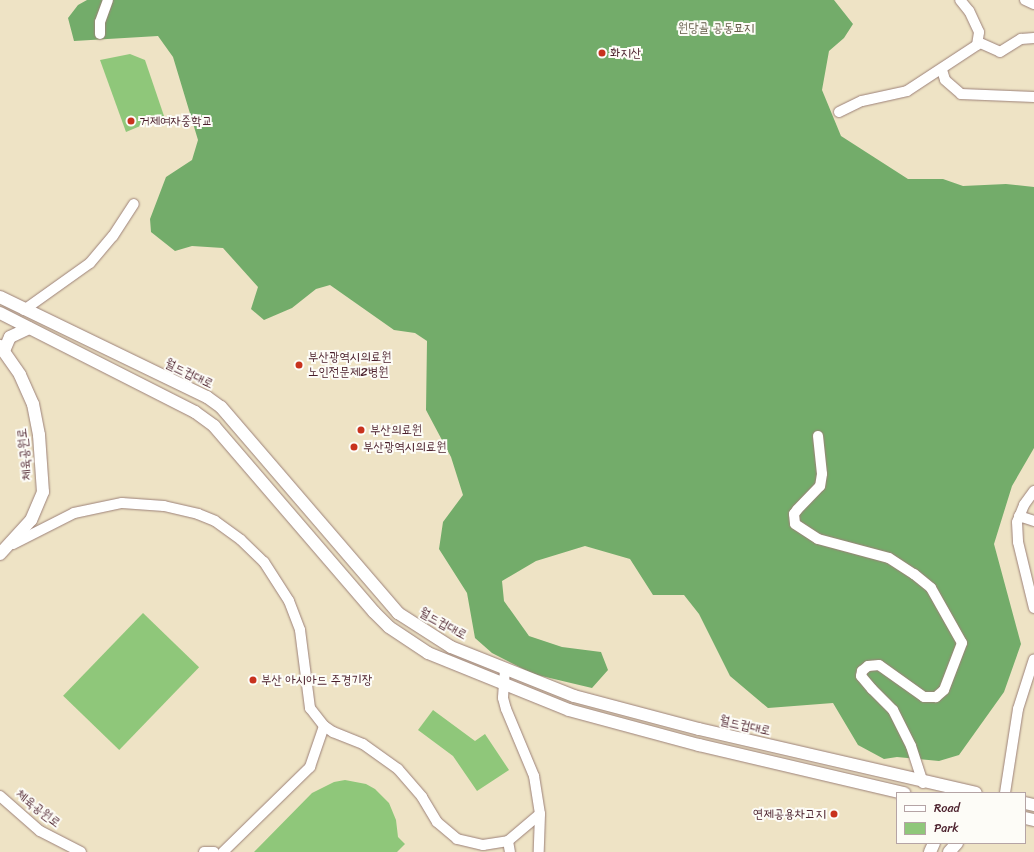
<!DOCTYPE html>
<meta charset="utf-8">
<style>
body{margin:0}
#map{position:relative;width:1034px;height:852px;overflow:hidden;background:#eee3c5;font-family:Sriracha,"Poor Story",sans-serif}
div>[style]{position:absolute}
.green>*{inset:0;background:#8fc77a;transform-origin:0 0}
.forest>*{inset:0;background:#73ac6a}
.roads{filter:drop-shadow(0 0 1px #9c8178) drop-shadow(0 0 1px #9c8178)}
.minor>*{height:10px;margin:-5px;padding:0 5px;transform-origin:5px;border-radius:5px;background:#fff}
.major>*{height:12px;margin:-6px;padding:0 6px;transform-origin:6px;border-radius:6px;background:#fff}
.dots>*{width:11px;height:11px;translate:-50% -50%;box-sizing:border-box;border:2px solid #fdfcf7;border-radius:50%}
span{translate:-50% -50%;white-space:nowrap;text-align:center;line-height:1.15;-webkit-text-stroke:4px #fdfcf7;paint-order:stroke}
.park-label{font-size:13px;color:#625a47}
.poi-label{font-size:13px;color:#4a1f2b}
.left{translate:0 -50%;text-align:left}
.right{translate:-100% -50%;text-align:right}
.street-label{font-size:13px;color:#4a1f2b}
.legend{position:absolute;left:896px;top:792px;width:130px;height:52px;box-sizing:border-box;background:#fdfcf7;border:1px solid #b5a4a5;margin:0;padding:5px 7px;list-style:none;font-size:12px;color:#4a1f2b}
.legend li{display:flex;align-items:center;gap:8px;height:20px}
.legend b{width:20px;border:1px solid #b5a4a5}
</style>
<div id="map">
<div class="green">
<div style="clip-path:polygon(130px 54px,145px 60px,164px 116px,126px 132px,100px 60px)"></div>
<div style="left:143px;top:613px;width:78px;height:115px;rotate:44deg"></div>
<div style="clip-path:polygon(433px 710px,475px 741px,485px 734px,509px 770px,477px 791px,453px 756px,418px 730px)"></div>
<div style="clip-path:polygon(345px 780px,366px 784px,375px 789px,389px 803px,396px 820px,398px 837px,405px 844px,397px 852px,254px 852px,312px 793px,334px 782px)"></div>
</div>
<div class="forest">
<div style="clip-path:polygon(87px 0,834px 0,853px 24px,844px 38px,829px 51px,822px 90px,841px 136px,908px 179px,943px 179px,963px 186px,1006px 184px,1034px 187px,1034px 448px,1012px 486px,994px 544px,1021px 644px,1004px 692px,959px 755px,939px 761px,897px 757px,884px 759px,858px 745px,833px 703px,768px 708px,730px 676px,699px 614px,684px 595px,653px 595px,630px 559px,585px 546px,536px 561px,502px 581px,504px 601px,529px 636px,562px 647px,601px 652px,608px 670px,592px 688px,533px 674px,492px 653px,475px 638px,467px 593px,439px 549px,443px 522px,463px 495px,451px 457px,426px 410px,427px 341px,415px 333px,394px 330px,330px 285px,316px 289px,292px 308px,264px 320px,251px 309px,258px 287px,223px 248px,192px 246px,175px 251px,151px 232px,150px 219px,166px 177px,192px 160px,198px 140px,173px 57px,158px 36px,74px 41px,68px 18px,78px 5px)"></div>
</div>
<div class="roads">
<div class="minor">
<div style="left:1025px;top:0;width:10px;rotate:24deg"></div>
<div style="left:100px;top:34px;width:12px;rotate:-90deg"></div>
<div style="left:100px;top:22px;width:23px;rotate:-70deg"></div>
<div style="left:978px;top:42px;width:24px;rotate:24deg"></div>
<div style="left:1000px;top:52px;width:25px;rotate:-32deg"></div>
<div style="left:1021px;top:39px;width:13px;rotate:-4deg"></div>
<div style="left:942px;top:70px;width:10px;rotate:73deg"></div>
<div style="left:945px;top:80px;width:21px;rotate:41deg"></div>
<div style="left:961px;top:94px;width:73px;rotate:2.4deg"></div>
<div style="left:839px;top:112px;width:25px;rotate:-26deg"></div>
<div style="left:862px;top:101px;width:46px;rotate:-12.5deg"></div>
<div style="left:907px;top:91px;width:84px;rotate:-33.3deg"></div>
<div style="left:977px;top:45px;width:13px;rotate:-81deg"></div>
<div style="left:979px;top:32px;width:23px;rotate:-115deg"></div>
<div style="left:969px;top:11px;width:14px;rotate:-129deg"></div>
<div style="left:24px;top:310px;width:81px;rotate:-35.5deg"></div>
<div style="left:90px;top:263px;width:35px;rotate:-50deg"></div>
<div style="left:113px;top:236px;width:38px;rotate:-57deg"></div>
<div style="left:818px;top:436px;width:38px;rotate:84deg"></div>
<div style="left:822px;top:474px;width:12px;rotate:99deg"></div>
<div style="left:820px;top:486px;width:33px;rotate:134deg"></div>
<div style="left:797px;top:510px;width:5px;rotate:127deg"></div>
<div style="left:794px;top:514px;width:10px;rotate:84deg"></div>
<div style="left:795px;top:524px;width:27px;rotate:33deg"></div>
<div style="left:818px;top:539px;width:73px;rotate:15deg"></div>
<div style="left:889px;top:558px;width:30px;rotate:33deg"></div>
<div style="left:914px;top:574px;width:22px;rotate:39deg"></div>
<div style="left:931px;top:588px;width:63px;rotate:60.6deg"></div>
<div style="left:962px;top:643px;width:50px;rotate:111deg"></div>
<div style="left:944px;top:690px;width:11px;rotate:139deg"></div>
<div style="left:936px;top:697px;width:12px;rotate:180deg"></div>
<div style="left:924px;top:697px;width:55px;rotate:-144.6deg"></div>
<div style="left:879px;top:665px;width:11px;rotate:175deg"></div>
<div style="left:868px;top:666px;width:8px;rotate:140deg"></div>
<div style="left:862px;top:671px;width:5px;rotate:101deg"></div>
<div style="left:861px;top:676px;width:17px;rotate:50deg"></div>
<div style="left:872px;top:689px;width:30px;rotate:45deg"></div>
<div style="left:893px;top:710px;width:40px;rotate:63.4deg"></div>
<div style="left:911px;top:746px;width:39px;rotate:72deg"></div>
<div style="left:1034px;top:491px;width:17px;rotate:126deg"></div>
<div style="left:1024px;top:505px;width:18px;rotate:112deg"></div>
<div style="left:1017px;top:522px;width:20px;rotate:87deg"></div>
<div style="left:1018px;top:542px;width:68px;rotate:76.4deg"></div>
<div style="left:1019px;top:516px;width:16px;rotate:18deg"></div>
<div style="left:13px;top:544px;width:68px;rotate:-26.9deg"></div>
<div style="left:74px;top:513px;width:49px;rotate:-11.8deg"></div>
<div style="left:122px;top:503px;width:42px;rotate:4.1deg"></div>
<div style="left:164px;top:506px;width:35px;rotate:13deg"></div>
<div style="left:198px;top:514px;width:18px;rotate:22deg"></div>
<div style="left:215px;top:521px;width:32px;rotate:36deg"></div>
<div style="left:241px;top:540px;width:32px;rotate:44deg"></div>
<div style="left:264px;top:562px;width:46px;rotate:57.3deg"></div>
<div style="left:289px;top:601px;width:31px;rotate:69deg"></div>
<div style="left:300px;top:630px;width:79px;rotate:82.7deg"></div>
<div style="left:310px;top:708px;width:23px;rotate:52deg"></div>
<div style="left:324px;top:726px;width:11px;rotate:34deg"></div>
<div style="left:333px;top:732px;width:32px;rotate:22deg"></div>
<div style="left:363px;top:744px;width:43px;rotate:35.5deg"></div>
<div style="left:398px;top:769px;width:37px;rotate:49deg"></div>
<div style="left:422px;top:797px;width:29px;rotate:59deg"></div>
<div style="left:437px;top:822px;width:26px;rotate:40deg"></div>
<div style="left:457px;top:839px;width:27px;rotate:13deg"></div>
<div style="left:483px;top:845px;width:25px;rotate:-9deg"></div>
<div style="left:508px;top:841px;width:42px;rotate:-40.2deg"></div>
<div style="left:505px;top:669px;width:29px;rotate:94deg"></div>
<div style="left:503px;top:698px;width:11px;rotate:75deg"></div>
<div style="left:506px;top:709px;width:73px;rotate:67.3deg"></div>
<div style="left:534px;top:776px;width:38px;rotate:81deg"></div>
<div style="left:540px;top:814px;width:38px;rotate:92deg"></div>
<div style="left:1005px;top:793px;width:85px;rotate:-81.2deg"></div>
<div style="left:1018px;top:709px;width:52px;rotate:-72.3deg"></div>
<div style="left:0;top:796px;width:53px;rotate:41.2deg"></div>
<div style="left:40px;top:831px;width:46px;rotate:27.1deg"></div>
<div style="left:508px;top:841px;width:11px;rotate:80deg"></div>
<div style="left:204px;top:852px;width:10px"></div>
<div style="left:223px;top:852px;width:122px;rotate:-44.3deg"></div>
<div style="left:310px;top:767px;width:43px;rotate:-71.1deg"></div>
</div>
<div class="major">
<div style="left:0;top:297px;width:230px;rotate:25.8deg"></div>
<div style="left:207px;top:397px;width:17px;rotate:36deg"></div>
<div style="left:221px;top:407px;width:272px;rotate:49.3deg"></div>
<div style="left:398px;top:613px;width:63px;rotate:32.7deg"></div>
<div style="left:451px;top:647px;width:132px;rotate:21.7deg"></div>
<div style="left:574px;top:696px;width:129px;rotate:14.8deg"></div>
<div style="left:699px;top:729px;width:284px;rotate:13deg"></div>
<div style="left:0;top:313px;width:219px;rotate:26.9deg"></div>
<div style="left:195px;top:412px;width:24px;rotate:36deg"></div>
<div style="left:214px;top:426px;width:245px;rotate:49.3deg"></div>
<div style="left:374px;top:612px;width:21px;rotate:45deg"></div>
<div style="left:389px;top:627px;width:47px;rotate:33.7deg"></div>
<div style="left:428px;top:653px;width:152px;rotate:22deg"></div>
<div style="left:569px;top:710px;width:135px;rotate:15.1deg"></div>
<div style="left:699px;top:745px;width:211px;rotate:13.2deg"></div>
<div style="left:0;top:346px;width:35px;rotate:55deg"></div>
<div style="left:20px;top:375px;width:32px;rotate:66deg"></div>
<div style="left:33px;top:404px;width:32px;rotate:79deg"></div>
<div style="left:39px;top:435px;width:57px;rotate:86deg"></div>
<div style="left:43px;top:492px;width:30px;rotate:113deg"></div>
<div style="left:31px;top:520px;width:46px;rotate:132.4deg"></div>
<div style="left:4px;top:351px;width:15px;rotate:-67deg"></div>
<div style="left:10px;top:337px;width:21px;rotate:-25deg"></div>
<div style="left:1025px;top:803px;width:9px;rotate:13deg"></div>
<div style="left:1025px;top:818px;width:9px;rotate:13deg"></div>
<div style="left:930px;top:852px;width:10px;rotate:-66deg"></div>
<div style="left:949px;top:852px;width:12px;rotate:-48deg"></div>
</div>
</div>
<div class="dots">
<div style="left:602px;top:53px;background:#c8321e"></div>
<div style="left:131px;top:121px;background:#c8321e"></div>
<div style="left:299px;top:365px;background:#c8321e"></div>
<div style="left:361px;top:430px;background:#c8321e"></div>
<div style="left:354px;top:447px;background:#c8321e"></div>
<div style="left:253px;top:680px;background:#c8321e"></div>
<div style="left:834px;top:814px;background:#c8321e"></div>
</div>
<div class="park-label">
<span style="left:716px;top:28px">원당골 공동묘지</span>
</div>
<div class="poi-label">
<span class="left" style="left:610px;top:53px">화지산</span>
<span class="left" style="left:139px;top:121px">거제여자중학교</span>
<span class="left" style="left:308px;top:365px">부산광역시의료원<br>노인전문제2병원</span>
<span class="left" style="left:370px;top:430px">부산의료원</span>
<span class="left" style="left:363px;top:447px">부산광역시의료원</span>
<span class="left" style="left:261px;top:680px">부산 아시아드 주경기장</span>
<span class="right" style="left:826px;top:814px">연제공용차고지</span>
</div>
<div class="street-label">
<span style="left:189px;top:374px;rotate:26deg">월드컵대로</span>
<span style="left:25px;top:454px;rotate:-96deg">체육공원로</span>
<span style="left:443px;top:624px;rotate:29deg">월드컵대로</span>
<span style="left:745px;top:726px;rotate:13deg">월드컵대로</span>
<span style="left:38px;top:809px;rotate:38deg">체육공원로</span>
</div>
<ul class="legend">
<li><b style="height:5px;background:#fff"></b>Road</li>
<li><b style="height:11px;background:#8fc77a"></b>Park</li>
</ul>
</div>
